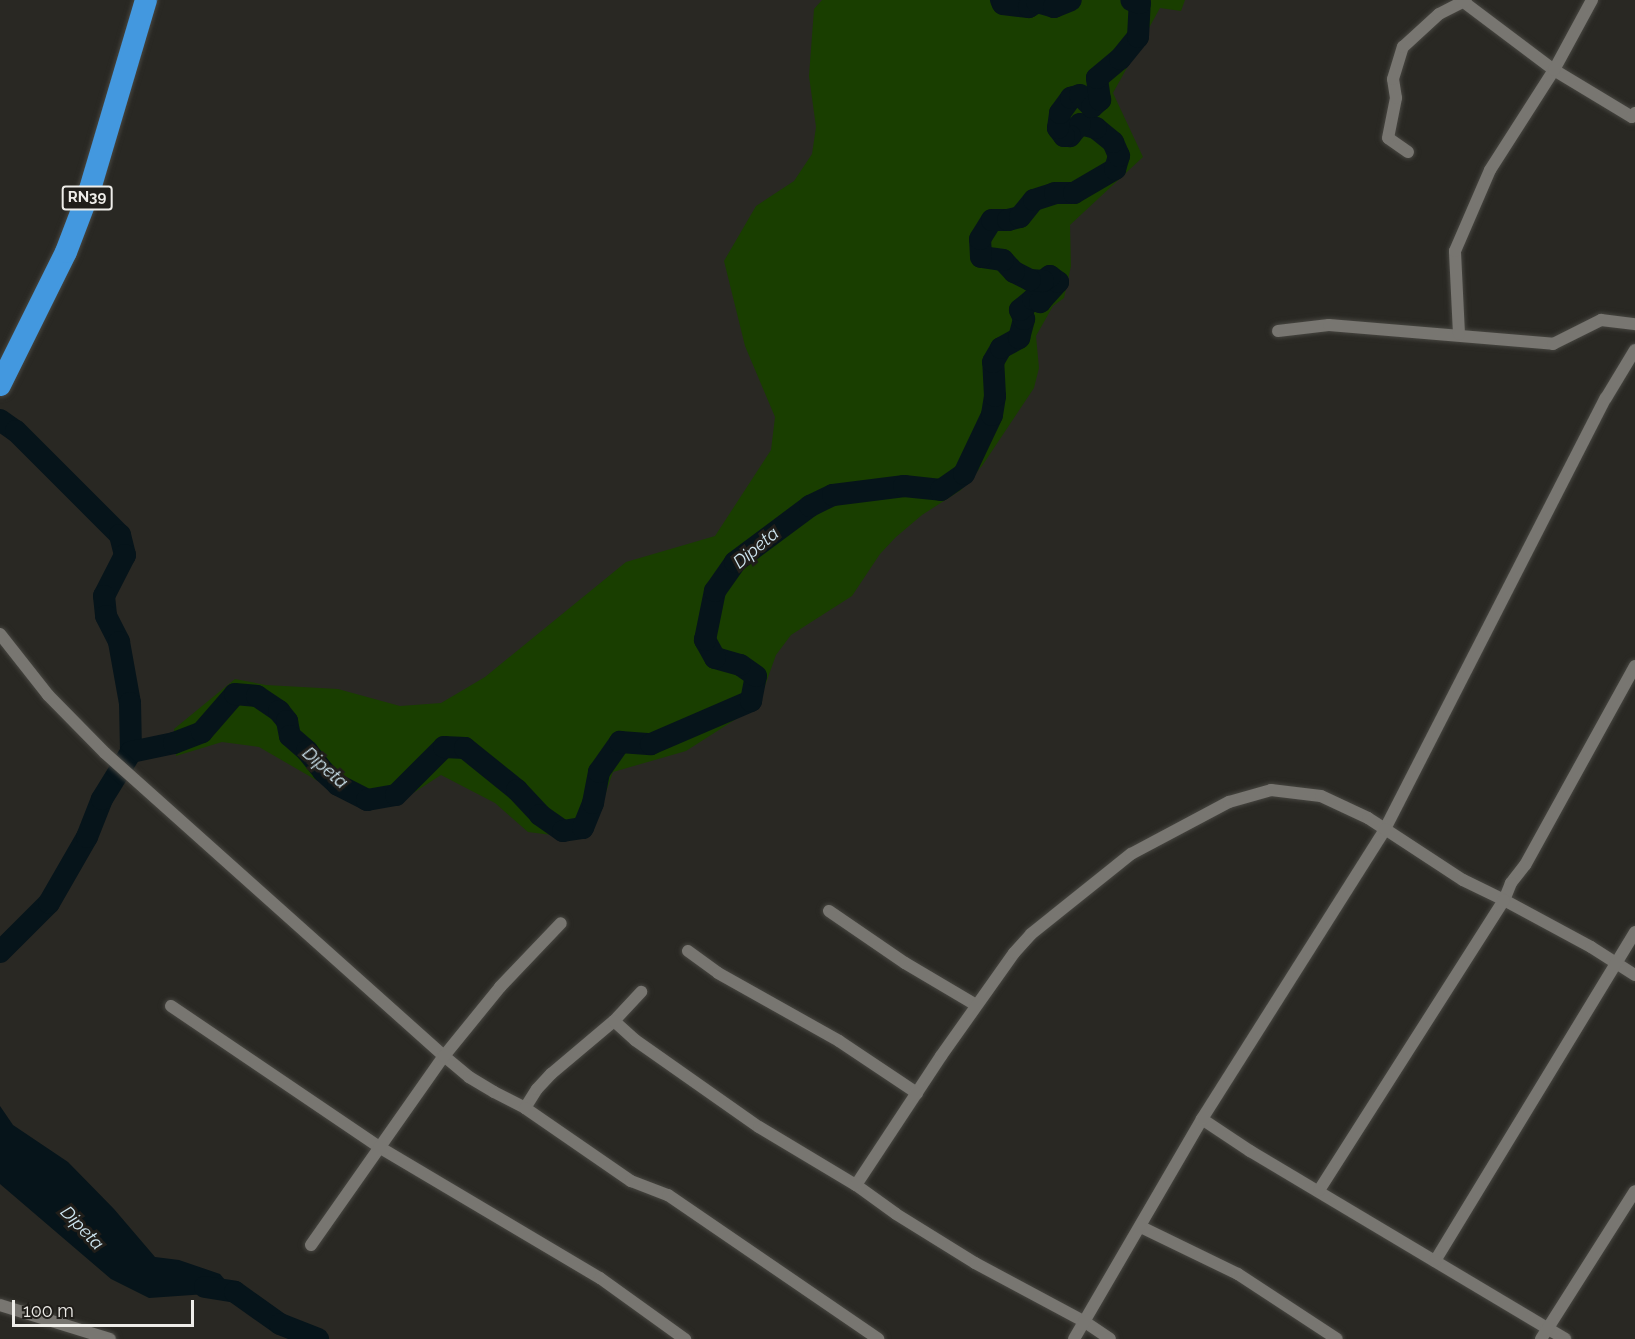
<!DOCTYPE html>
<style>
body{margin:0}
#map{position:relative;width:1635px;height:1339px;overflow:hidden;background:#292823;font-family:Raleway,sans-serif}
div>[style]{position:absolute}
.green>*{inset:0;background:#193e00}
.water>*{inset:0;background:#06141a}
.river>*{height:22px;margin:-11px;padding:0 11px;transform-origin:11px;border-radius:11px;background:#06141a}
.roads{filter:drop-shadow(0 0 2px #474641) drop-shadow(0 0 2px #474641)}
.street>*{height:12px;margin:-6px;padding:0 6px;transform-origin:6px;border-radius:6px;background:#787671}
.highway>*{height:22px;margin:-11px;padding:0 11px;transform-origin:11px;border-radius:11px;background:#4398df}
span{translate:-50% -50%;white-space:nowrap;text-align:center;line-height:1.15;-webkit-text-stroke:6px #201e1a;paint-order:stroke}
.shield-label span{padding:2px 4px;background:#201e1a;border:2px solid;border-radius:4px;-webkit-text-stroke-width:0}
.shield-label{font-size:15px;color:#eeede9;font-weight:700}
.water-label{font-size:18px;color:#cfe7f2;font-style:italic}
.scale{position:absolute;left:12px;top:1300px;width:182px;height:27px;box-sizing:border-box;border:3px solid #eeede9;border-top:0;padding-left:8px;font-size:18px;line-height:21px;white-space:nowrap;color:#eeede9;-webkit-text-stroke:4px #201e1a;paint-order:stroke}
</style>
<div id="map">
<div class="green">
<div style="clip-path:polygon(822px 0,1185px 0,1181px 11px,1160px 8px,1113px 93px,1143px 157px,1070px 225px,1071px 266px,1064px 298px,1053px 306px,1036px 336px,1039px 368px,1034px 388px,982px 466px,961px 490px,922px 515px,896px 537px,880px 554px,852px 596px,791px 635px,776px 655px,758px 705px,686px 751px,613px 772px,595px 824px,584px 839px,528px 832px,495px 803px,441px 775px,404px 799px,368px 810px,259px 747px,222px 742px,176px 756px,174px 729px,235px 679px,266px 685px,338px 689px,400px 706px,441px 703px,485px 677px,626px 562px,715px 536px,771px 450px,775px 417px,745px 346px,724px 261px,756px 206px,794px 181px,812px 154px,816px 127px,809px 76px,814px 9px)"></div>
</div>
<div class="water">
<div style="clip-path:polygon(0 1106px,13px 1125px,68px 1162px,114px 1209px,155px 1257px,179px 1260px,220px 1274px,235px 1292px,149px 1298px,111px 1279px,0 1184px)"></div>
</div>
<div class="river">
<div style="left:1001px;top:0;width:4px;rotate:63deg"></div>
<div style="left:1003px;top:4px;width:26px;rotate:7deg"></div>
<div style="left:1029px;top:7px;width:9px;rotate:-32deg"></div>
<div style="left:1037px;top:2px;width:18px;rotate:16deg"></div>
<div style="left:1054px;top:7px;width:18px;rotate:-22deg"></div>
<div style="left:0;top:420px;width:19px;rotate:35deg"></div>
<div style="left:16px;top:431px;width:147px;rotate:45deg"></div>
<div style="left:120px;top:535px;width:21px;rotate:76deg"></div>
<div style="left:125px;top:555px;width:46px;rotate:117.1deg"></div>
<div style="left:104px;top:596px;width:20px;rotate:84deg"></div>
<div style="left:106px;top:616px;width:29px;rotate:63deg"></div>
<div style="left:119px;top:642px;width:62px;rotate:79.8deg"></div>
<div style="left:130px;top:703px;width:49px;rotate:88.8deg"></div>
<div style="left:0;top:952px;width:69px;rotate:-45deg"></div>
<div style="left:49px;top:903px;width:76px;rotate:-60.1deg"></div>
<div style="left:87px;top:837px;width:41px;rotate:-68.5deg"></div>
<div style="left:102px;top:799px;width:55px;rotate:-58.3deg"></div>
<div style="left:131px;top:752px;width:44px;rotate:-11.8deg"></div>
<div style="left:174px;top:743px;width:30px;rotate:-21deg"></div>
<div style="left:202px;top:732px;width:50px;rotate:-49deg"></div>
<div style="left:235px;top:694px;width:22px;rotate:5deg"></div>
<div style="left:257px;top:696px;width:27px;rotate:34deg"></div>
<div style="left:279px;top:711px;width:13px;rotate:51deg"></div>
<div style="left:287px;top:721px;width:15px;rotate:79deg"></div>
<div style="left:290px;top:736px;width:23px;rotate:41deg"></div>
<div style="left:307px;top:751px;width:26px;rotate:51deg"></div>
<div style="left:323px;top:771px;width:21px;rotate:43deg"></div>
<div style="left:338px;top:785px;width:33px;rotate:27deg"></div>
<div style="left:367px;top:800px;width:29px;rotate:-10deg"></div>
<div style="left:396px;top:795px;width:68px;rotate:-45deg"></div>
<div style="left:444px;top:747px;width:21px;rotate:3deg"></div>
<div style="left:465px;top:748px;width:67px;rotate:38.9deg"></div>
<div style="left:517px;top:790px;width:34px;rotate:47deg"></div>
<div style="left:540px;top:815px;width:28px;rotate:35deg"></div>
<div style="left:563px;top:831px;width:20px;rotate:-9deg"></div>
<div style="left:583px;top:828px;width:27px;rotate:-68deg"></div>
<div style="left:593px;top:803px;width:32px;rotate:-79deg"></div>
<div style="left:599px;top:772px;width:37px;rotate:-55deg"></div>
<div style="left:620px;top:742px;width:31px;rotate:4deg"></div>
<div style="left:651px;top:744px;width:109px;rotate:-23.3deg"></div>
<div style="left:751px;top:701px;width:25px;rotate:-79deg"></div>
<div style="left:756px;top:676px;width:19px;rotate:-145deg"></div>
<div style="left:740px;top:665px;width:26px;rotate:-164deg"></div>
<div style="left:715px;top:658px;width:21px;rotate:-119deg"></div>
<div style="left:705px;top:640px;width:50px;rotate:-78.5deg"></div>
<div style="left:715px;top:591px;width:35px;rotate:-55deg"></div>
<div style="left:735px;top:562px;width:94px;rotate:-36.7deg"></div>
<div style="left:810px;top:506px;width:25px;rotate:-26deg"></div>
<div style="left:833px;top:495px;width:72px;rotate:-7.2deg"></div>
<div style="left:904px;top:486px;width:37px;rotate:6deg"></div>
<div style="left:941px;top:490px;width:28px;rotate:-35deg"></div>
<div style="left:964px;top:474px;width:65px;rotate:-64.6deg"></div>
<div style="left:992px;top:415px;width:19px;rotate:-81deg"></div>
<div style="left:995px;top:396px;width:34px;rotate:-93deg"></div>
<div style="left:993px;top:362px;width:16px;rotate:-60deg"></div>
<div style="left:1001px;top:348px;width:21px;rotate:-29deg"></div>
<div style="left:1019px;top:338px;width:20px;rotate:-75deg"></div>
<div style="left:1024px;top:319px;width:10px;rotate:-114deg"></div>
<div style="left:1020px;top:310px;width:17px;rotate:-40deg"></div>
<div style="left:1033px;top:299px;width:8px;rotate:23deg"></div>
<div style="left:1040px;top:302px;width:27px;rotate:-48deg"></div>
<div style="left:1058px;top:282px;width:10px;rotate:-143deg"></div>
<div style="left:1050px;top:276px;width:9px;rotate:144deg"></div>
<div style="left:1043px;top:281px;width:13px;rotate:-176deg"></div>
<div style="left:1030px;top:280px;width:18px;rotate:-153deg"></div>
<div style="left:1014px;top:272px;width:16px;rotate:-133deg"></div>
<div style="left:1003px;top:260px;width:22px;rotate:-172deg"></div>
<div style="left:981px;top:257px;width:18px;rotate:-93deg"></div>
<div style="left:980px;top:239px;width:22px;rotate:-58deg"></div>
<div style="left:992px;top:220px;width:16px"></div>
<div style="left:1008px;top:220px;width:12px;rotate:-14deg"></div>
<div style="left:1020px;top:217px;width:22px;rotate:-51deg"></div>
<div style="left:1034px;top:200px;width:22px;rotate:-18deg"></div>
<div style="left:1055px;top:193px;width:19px"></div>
<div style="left:1074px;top:193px;width:48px;rotate:-30.3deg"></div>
<div style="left:1115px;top:169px;width:14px;rotate:-73deg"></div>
<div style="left:1119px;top:156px;width:15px;rotate:-113deg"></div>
<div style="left:1113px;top:142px;width:22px;rotate:-141deg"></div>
<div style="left:1096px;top:128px;width:16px;rotate:-166deg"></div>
<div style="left:1080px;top:124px;width:16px;rotate:130deg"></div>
<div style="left:1070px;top:136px;width:6px;rotate:180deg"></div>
<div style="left:1064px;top:136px;width:10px;rotate:-127deg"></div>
<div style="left:1058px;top:128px;width:15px;rotate:-82deg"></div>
<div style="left:1060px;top:113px;width:19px;rotate:-54deg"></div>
<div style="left:1071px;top:98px;width:9px;rotate:-18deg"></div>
<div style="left:1080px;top:95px;width:17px;rotate:45deg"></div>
<div style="left:1092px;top:107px;width:11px;rotate:-41deg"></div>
<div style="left:1100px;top:100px;width:22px;rotate:-98deg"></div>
<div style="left:1097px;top:78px;width:30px;rotate:-40deg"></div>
<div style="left:1120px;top:59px;width:28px;rotate:-51deg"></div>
<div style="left:1138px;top:37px;width:34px;rotate:-87deg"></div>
<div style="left:1140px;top:3px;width:9px;rotate:-162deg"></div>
<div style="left:205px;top:1287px;width:30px;rotate:9deg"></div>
<div style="left:235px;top:1292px;width:55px;rotate:35.4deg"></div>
<div style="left:280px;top:1324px;width:41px;rotate:21.5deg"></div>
</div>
<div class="roads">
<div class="street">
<div style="left:1461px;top:0;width:116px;rotate:37deg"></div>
<div style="left:1554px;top:70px;width:91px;rotate:31.1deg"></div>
<div style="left:1632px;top:117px;width:5px;rotate:-53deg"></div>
<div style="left:1408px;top:152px;width:24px;rotate:-145deg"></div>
<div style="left:1388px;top:138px;width:41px;rotate:-78.7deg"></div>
<div style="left:1396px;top:98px;width:19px;rotate:-99deg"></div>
<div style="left:1393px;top:79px;width:34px;rotate:-73deg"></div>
<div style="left:1403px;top:47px;width:49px;rotate:-42.5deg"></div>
<div style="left:1439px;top:14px;width:30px;rotate:-27deg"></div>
<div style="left:1278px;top:331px;width:51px;rotate:-6.7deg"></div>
<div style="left:1329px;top:325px;width:225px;rotate:4.8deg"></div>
<div style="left:1553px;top:344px;width:54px;rotate:-26.6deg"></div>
<div style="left:1601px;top:320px;width:34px;rotate:7deg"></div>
<div style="left:1459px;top:334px;width:83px;rotate:-92.8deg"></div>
<div style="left:1455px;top:251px;width:88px;rotate:-66.6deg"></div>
<div style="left:1490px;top:170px;width:119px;rotate:-57.4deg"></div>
<div style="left:1554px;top:70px;width:80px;rotate:-61.5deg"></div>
<div style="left:0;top:634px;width:78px;rotate:51.8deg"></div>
<div style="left:48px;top:695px;width:81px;rotate:45.5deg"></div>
<div style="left:105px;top:753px;width:455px;rotate:41.8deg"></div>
<div style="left:444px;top:1056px;width:33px;rotate:40deg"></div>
<div style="left:469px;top:1077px;width:29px;rotate:31deg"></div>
<div style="left:494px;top:1092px;width:35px;rotate:27deg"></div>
<div style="left:525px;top:1108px;width:22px;rotate:-58deg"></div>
<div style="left:537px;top:1089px;width:21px;rotate:-47deg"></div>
<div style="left:551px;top:1074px;width:82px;rotate:-40.1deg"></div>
<div style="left:614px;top:1021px;width:40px;rotate:-47deg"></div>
<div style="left:1635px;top:666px;width:227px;rotate:118.9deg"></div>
<div style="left:1525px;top:865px;width:23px;rotate:128deg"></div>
<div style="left:1511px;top:883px;width:18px;rotate:112deg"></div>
<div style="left:1504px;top:900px;width:99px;rotate:28.4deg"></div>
<div style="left:1591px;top:947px;width:52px;rotate:32.5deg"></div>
<div style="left:829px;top:911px;width:92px;rotate:34.4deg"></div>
<div style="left:905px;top:963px;width:82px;rotate:30.6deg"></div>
<div style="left:688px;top:951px;width:37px;rotate:36deg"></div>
<div style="left:718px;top:973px;width:139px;rotate:29.3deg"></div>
<div style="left:839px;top:1041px;width:94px;rotate:33.7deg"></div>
<div style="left:171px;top:1006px;width:251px;rotate:34.1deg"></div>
<div style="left:379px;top:1147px;width:257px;rotate:30.7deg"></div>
<div style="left:600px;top:1278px;width:105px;rotate:35.7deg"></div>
<div style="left:614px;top:1021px;width:28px;rotate:42deg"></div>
<div style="left:635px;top:1040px;width:151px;rotate:35.1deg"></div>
<div style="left:759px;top:1127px;width:113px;rotate:30.9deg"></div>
<div style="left:856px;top:1185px;width:49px;rotate:35.9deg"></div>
<div style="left:896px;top:1214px;width:93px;rotate:31.8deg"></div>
<div style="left:975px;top:1263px;width:125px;rotate:28.2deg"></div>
<div style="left:1085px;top:1322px;width:30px;rotate:34deg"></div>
<div style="left:525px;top:1108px;width:129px;rotate:34.6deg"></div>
<div style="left:631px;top:1181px;width:40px;rotate:21deg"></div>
<div style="left:668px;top:1195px;width:255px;rotate:34.4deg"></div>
<div style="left:1202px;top:1119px;width:58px;rotate:33.7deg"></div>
<div style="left:1250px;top:1151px;width:367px;rotate:30.8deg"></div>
<div style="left:856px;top:1185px;width:154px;rotate:-56.6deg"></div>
<div style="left:941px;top:1056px;width:126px;rotate:-54.7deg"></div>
<div style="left:1014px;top:953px;width:25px;rotate:-48deg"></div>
<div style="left:1031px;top:934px;width:128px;rotate:-38.7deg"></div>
<div style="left:1131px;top:854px;width:111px;rotate:-28deg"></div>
<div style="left:1229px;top:802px;width:44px;rotate:-15.9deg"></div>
<div style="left:1271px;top:790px;width:50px;rotate:6.8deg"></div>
<div style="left:1321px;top:796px;width:52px;rotate:25.1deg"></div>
<div style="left:1368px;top:818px;width:20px;rotate:33deg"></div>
<div style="left:1385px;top:829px;width:484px;rotate:-62.9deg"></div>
<div style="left:1606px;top:398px;width:56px;rotate:-58.9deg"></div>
<div style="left:1141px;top:1227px;width:108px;rotate:25.9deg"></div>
<div style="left:1238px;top:1274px;width:118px;rotate:33.3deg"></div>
<div style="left:311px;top:1245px;width:231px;rotate:-54.9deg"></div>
<div style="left:444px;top:1056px;width:89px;rotate:-50.9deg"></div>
<div style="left:500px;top:987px;width:88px;rotate:-46.4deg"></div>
<div style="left:1435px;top:1261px;width:385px;rotate:-58.7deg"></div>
<div style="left:0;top:1305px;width:115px;rotate:17.2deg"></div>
<div style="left:1074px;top:1339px;width:255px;rotate:-59.8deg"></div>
<div style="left:1202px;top:1119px;width:343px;rotate:-57.7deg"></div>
<div style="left:1385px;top:829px;width:93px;rotate:33.2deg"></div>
<div style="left:1463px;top:880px;width:46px;rotate:26deg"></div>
<div style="left:1504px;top:900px;width:344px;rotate:122.5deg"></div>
<div style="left:1541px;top:1339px;width:175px;rotate:-57.6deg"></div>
</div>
<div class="highway">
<div style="left:0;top:385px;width:148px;rotate:-63.6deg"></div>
<div style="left:66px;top:252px;width:67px;rotate:-69.1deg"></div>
<div style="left:90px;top:189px;width:197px;rotate:-73.5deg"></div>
</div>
</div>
<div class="shield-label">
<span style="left:87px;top:198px">RN39</span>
</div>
<div class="water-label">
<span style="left:756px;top:548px;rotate:-40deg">Dipeta</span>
<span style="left:325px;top:768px;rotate:41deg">Dipeta</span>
<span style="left:82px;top:1228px;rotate:46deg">Dipeta</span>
</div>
<div class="scale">100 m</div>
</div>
